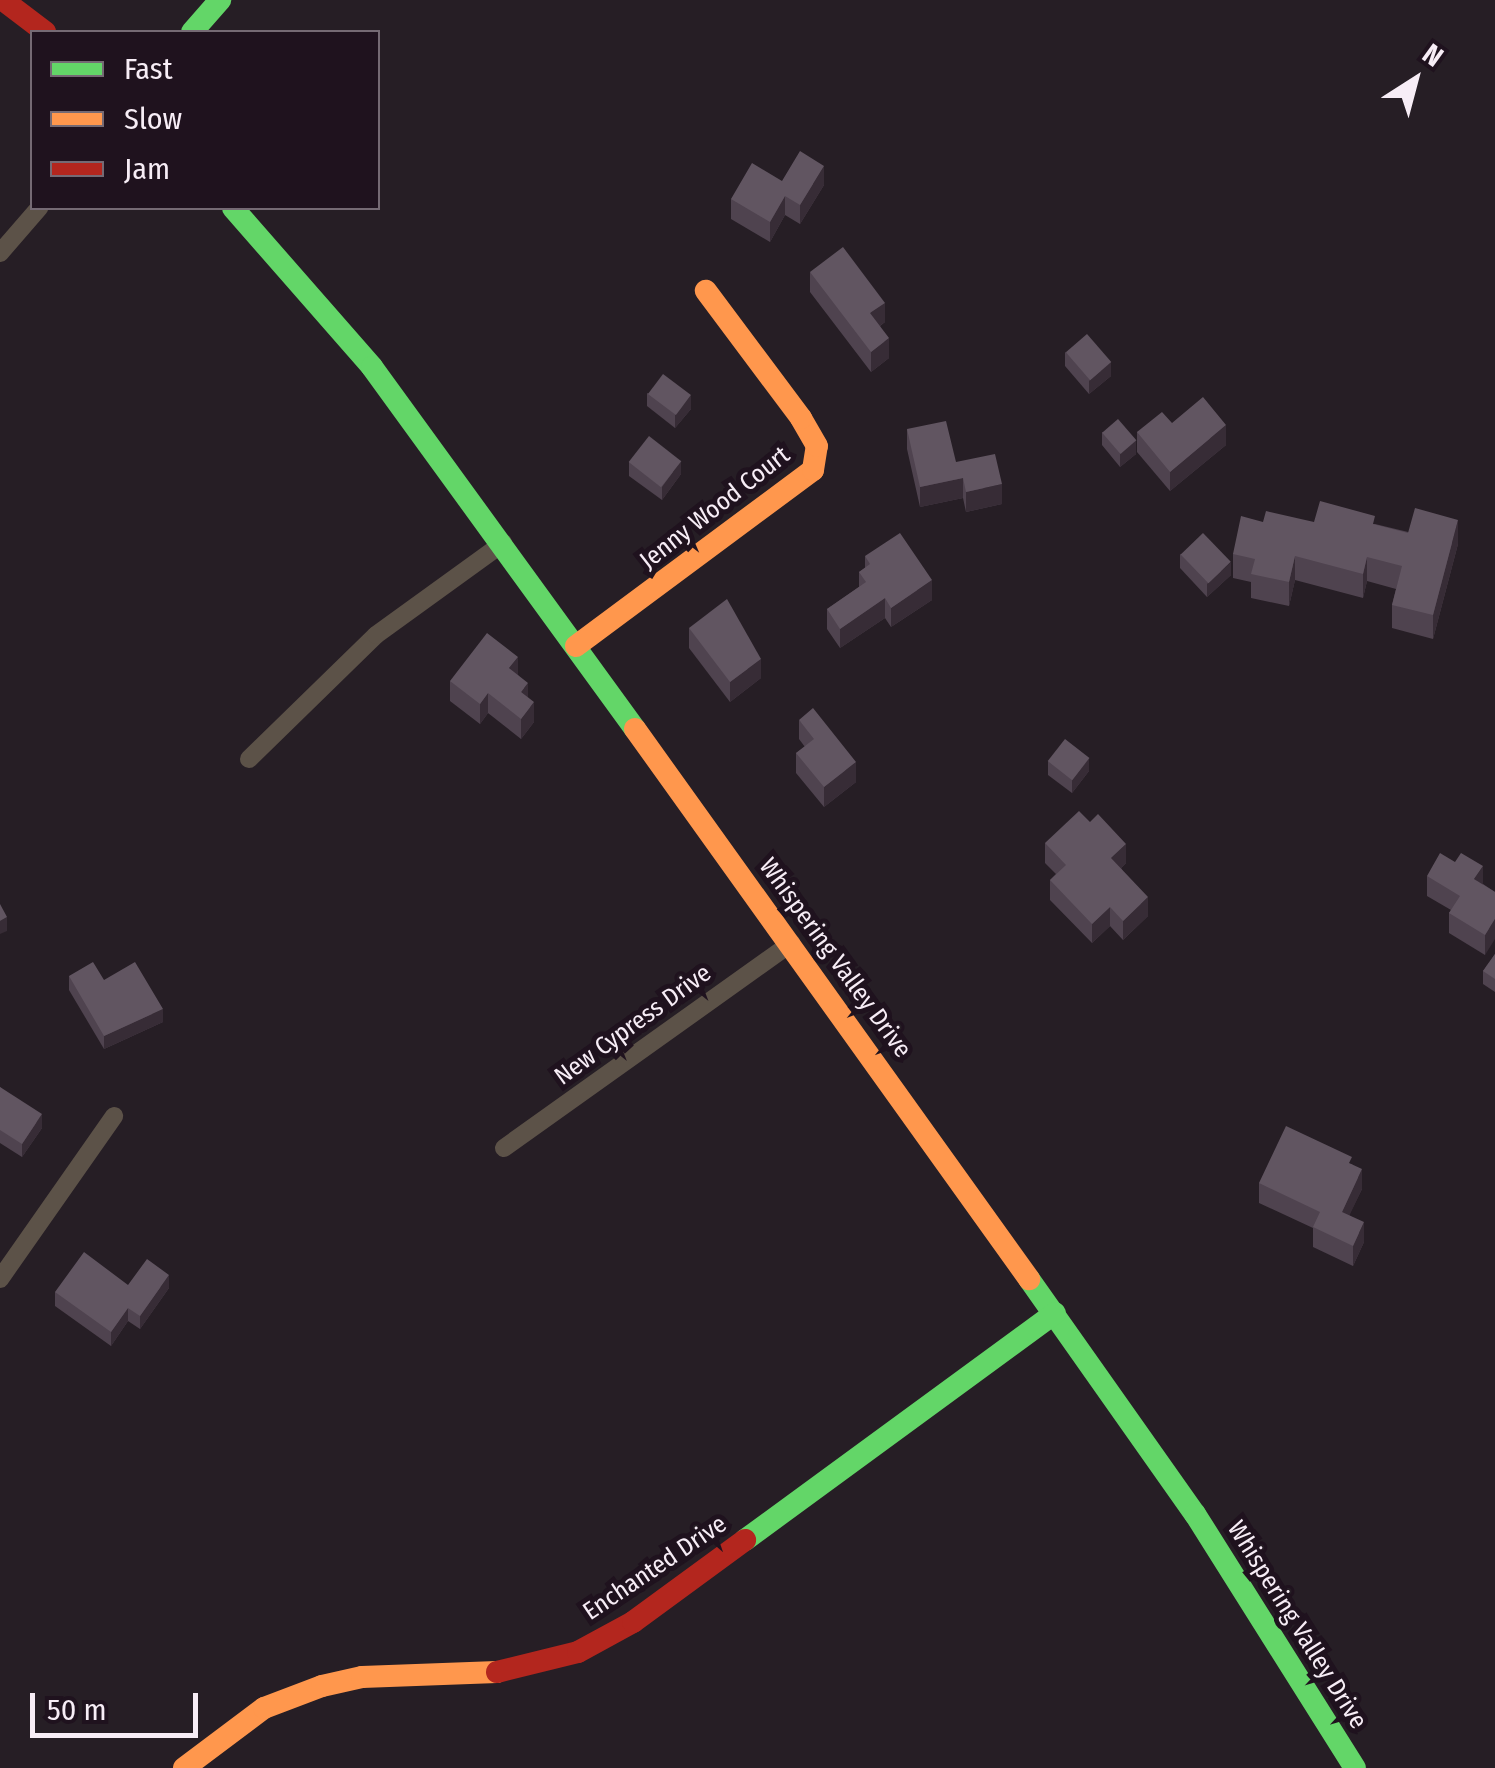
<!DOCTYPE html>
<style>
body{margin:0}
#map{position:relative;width:1495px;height:1768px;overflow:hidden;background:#261e25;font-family:"Fira Sans Condensed",sans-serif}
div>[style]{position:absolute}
.street>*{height:18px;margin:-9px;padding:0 9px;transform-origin:9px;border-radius:9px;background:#5c5248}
.fast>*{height:22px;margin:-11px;padding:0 11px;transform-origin:11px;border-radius:11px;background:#63d668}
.slow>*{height:22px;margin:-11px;padding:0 11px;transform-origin:11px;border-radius:11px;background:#ff974d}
.jam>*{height:22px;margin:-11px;padding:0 11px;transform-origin:11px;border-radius:11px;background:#b3261e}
.wall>*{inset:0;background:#4f434f}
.shaded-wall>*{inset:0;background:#372c36}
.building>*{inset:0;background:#615561;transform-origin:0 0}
span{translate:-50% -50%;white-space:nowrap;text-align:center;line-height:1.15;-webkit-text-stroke:10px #1f121e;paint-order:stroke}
.street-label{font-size:25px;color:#f7edf6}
.legend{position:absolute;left:30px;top:30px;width:350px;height:180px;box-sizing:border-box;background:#1f121e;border:2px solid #756a74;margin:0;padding:12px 18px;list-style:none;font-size:30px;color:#f7edf6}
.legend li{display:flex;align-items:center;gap:20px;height:50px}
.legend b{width:50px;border:2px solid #756a74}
.north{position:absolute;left:1365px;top:30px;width:100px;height:100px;-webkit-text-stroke:8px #1f121e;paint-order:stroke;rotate:36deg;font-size:28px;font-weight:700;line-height:40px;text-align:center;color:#f7edf6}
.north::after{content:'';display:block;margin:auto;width:35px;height:45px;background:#f7edf6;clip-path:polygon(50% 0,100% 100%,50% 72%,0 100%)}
.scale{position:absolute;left:30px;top:1693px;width:168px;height:45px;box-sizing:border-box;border:5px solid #f7edf6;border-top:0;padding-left:12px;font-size:30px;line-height:35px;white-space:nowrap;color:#f7edf6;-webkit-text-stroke:8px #1f121e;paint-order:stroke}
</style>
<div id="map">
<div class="street">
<div style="left:0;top:253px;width:60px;rotate:-49.1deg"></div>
<div style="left:249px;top:759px;width:177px;rotate:-44.3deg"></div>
<div style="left:376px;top:635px;width:157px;rotate:-35.9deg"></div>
<div style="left:504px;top:1148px;width:353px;rotate:-35.5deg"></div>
<div style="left:0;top:1279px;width:199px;rotate:-55deg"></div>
</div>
<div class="fast">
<div style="left:192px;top:32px;width:43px;rotate:-48.8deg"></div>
<div style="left:233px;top:208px;width:211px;rotate:48.8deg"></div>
<div style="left:372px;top:367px;width:447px;rotate:54deg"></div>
<div style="left:1029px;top:1279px;width:288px;rotate:54.8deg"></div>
<div style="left:1195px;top:1514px;width:300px;rotate:57.8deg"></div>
<div style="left:745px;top:1540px;width:384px;rotate:-36.2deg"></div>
</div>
<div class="slow">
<div style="left:576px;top:646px;width:295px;rotate:-36.6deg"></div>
<div style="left:813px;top:470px;width:24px;rotate:-81deg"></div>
<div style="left:817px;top:446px;width:32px;rotate:-120deg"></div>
<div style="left:801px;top:418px;width:159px;rotate:-126.8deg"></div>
<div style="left:635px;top:729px;width:677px;rotate:54.38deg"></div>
<div style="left:184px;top:1768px;width:100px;rotate:-36.9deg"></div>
<div style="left:264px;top:1708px;width:62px;rotate:-20.8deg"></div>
<div style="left:322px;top:1686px;width:41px;rotate:-12.7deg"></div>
<div style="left:362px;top:1677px;width:135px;rotate:-2.1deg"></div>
</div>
<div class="jam">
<div style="left:3px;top:0;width:53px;rotate:37.3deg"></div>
<div style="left:497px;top:1672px;width:83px;rotate:-13.9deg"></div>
<div style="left:578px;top:1652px;width:63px;rotate:-28.6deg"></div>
<div style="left:633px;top:1622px;width:139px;rotate:-36.2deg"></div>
</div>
<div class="wall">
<div style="clip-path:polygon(782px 181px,824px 185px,800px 224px,785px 215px,770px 242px,731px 219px,731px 199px)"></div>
<div style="clip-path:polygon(810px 272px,885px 322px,880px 326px,889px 358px,871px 372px,810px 292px)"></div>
<div style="clip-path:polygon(1065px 352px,1111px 376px,1089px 394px,1065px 366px)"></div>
<div style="clip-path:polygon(647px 393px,691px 409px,675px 428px,647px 406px)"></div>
<div style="clip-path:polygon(1172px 423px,1226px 445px,1170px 491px,1137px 452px,1137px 432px)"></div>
<div style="clip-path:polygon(907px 429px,956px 462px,1002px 504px,966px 512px,963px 498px,920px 507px,907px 449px)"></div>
<div style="clip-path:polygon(1102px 432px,1136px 454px,1120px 467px,1102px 445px)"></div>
<div style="clip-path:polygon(629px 462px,681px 474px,662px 500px,629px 476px)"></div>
<div style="clip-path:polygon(1263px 522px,1375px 524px,1458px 544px,1433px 639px,1392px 628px,1392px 605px,1396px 589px,1367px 581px,1363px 598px,1295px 580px,1289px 606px,1251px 598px,1251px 582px,1233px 578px,1233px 554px)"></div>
<div style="clip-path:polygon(1180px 554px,1231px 575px,1207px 597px,1180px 568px)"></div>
<div style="clip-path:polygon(865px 556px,932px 600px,891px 627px,885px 618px,840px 648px,827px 629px,827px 609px,859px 587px,859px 572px,865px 568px)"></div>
<div style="clip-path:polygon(689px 628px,761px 678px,730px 702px,689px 648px)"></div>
<div style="clip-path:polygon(518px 675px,528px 697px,534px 722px,521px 739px,488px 713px,480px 724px,450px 701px,450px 681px)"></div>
<div style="clip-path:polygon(799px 720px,856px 782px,824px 807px,796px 773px,796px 753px,805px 747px,799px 739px)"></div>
<div style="clip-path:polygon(1048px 761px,1089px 771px,1072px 793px,1048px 775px)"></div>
<div style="clip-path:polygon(1045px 843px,1126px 863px,1121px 868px,1148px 916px,1123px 940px,1110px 926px,1092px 943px,1050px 900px,1050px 880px,1056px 874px,1045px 863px)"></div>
<div style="clip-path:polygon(1427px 876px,1483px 884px,1495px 892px,1485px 955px,1449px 933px,1449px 913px,1451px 910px,1427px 896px)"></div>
<div style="clip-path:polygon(1495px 954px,1495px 992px,1483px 984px,1483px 971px)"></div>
<div style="clip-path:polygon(69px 976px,104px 980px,163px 1022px,104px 1049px,69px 990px)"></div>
<div style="clip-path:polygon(0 1087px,42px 1128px,22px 1157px,0 1143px)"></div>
<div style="clip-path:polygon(1352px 1164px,1362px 1189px,1349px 1215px,1364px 1242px,1353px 1266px,1313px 1247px,1313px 1228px,1259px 1203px,1259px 1183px)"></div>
<div style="clip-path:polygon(128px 1285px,169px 1288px,140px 1329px,128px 1321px,111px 1346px,55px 1306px,55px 1292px)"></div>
</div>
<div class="shaded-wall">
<div style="clip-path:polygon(824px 166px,824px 185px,800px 224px,800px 205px)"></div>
<div style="clip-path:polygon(785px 196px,785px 215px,770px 242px,770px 222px)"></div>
<div style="clip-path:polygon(885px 303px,885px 322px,870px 333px,870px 313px)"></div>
<div style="clip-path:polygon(889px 338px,889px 358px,871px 372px,871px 352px)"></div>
<div style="clip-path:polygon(1111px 362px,1111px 376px,1089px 394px,1089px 381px)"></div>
<div style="clip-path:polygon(691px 395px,691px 409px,675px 428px,675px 415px)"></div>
<div style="clip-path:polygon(1226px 425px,1226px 445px,1170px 491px,1170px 472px)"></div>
<div style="clip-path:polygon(1136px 440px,1136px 454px,1120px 467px,1120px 453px)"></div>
<div style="clip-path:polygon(681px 461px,681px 474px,662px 500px,662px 487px)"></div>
<div style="clip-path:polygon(963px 478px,963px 498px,920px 507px,920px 487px)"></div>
<div style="clip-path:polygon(1002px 484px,1002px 504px,966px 512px,966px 492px)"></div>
<div style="clip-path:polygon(1458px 520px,1458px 544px,1433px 639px,1433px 615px)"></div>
<div style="clip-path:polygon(1295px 556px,1295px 580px,1289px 606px,1289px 582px)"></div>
<div style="clip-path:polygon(1367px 557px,1367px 581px,1363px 598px,1363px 574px)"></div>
<div style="clip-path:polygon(1231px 562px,1231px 575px,1207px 597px,1207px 584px)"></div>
<div style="clip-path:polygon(932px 580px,932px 600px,891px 627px,891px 608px)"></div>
<div style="clip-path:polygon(885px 598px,885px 618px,840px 648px,840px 629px)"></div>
<div style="clip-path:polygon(518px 657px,518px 676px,509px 668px)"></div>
<div style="clip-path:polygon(761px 659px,761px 678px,730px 702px,730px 682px)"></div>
<div style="clip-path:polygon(528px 683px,528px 702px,521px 692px)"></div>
<div style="clip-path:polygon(488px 693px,488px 713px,480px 724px,480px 704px)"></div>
<div style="clip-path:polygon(534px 702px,534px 722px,521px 739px,521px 719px)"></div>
<div style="clip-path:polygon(1089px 758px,1089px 771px,1072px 793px,1072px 780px)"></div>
<div style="clip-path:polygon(856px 762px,856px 782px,824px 807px,824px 787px)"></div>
<div style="clip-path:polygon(1126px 844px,1126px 863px,1111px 878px,1111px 858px)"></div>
<div style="clip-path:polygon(1483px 866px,1483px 886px,1474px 879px)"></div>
<div style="clip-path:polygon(1148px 897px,1148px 916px,1123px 940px,1123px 921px)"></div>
<div style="clip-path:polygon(1110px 907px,1110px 926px,1092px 943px,1092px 924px)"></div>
<div style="clip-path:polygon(7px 917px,7px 931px,0 934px,0 921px)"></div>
<div style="clip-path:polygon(1495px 919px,1495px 939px,1485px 955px,1485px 935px)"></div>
<div style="clip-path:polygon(163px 1009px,163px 1022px,104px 1049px,104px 1036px)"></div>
<div style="clip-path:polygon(42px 1114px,42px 1128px,22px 1157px,22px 1144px)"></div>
<div style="clip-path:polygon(1362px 1169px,1362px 1189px,1342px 1231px,1342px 1212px)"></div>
<div style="clip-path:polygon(1364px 1222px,1364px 1242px,1353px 1266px,1353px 1246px)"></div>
<div style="clip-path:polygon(169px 1275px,169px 1288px,140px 1329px,140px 1316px)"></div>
<div style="clip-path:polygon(128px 1308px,128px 1321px,111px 1346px,111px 1332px)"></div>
</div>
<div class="building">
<div style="clip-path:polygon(800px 151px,824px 166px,800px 205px,785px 196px,770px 222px,731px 199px,752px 163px,782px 181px)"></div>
<div style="clip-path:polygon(843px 247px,885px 303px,870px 313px,889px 338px,871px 352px,810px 272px)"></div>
<div style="left:1087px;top:334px;width:37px;height:28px;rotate:49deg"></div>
<div style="left:663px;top:374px;width:35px;height:25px;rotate:37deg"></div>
<div style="clip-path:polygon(1203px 397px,1226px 425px,1170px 472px,1137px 432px,1162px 412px,1172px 423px)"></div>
<div style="left:1118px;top:419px;width:28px;height:21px;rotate:49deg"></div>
<div style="clip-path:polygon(946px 421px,956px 462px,995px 454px,1002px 484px,966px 492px,963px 478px,920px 487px,907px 429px)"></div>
<div style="left:649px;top:436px;width:41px;height:33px;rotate:38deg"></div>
<div style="clip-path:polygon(1320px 501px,1375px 516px,1373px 524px,1408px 533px,1415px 508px,1458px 520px,1433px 615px,1392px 605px,1402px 566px,1367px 557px,1363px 574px,1295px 556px,1289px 582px,1251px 574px,1255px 559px,1233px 554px,1241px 516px,1263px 522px,1266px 511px,1314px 522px)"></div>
<div style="clip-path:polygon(900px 533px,932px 580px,891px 608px,885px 598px,840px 629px,827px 609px,866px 582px,859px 572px,870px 564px,865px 556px)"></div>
<div style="left:1203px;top:533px;width:40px;height:31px;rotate:46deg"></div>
<div style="clip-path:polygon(727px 599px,761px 659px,730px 682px,689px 628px)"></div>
<div style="clip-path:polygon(487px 633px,518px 657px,509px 668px,528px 683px,521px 692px,534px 702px,521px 719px,488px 693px,480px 704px,450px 681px)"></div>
<div style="clip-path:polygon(813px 708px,856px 762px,824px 787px,796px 753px,814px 739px,799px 720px)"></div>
<div style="left:1065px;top:739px;width:31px;height:28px;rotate:38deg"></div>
<div style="clip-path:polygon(1079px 811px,1090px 822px,1098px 814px,1126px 844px,1111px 858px,1148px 897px,1123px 921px,1110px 907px,1092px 924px,1050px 880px,1066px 865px,1045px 843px)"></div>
<div style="clip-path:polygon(1440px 853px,1455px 862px,1461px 853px,1483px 866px,1474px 879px,1495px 892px,1495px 919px,1485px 935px,1449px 913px,1460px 896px,1427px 876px)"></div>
<div style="clip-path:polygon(0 904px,7px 917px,0 921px)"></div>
<div style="clip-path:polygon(1495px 954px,1495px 979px,1483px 971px)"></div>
<div style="clip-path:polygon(93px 962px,104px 980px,135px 962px,163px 1009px,104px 1036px,69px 976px)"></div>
<div style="clip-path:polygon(0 1087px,42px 1114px,22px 1144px,0 1130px)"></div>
<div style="clip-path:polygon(1286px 1126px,1352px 1157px,1349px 1163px,1362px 1169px,1342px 1212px,1364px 1222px,1353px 1246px,1313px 1227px,1320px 1212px,1259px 1183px)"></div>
<div style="clip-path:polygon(84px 1252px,128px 1285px,147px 1259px,169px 1275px,140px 1316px,128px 1308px,111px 1332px,55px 1292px)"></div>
</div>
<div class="street-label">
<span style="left:715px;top:508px;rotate:-38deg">Jenny Wood Court</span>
<span style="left:835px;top:958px;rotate:54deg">Whispering Valley Drive</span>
<span style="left:633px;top:1025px;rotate:-36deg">New Cypress Drive</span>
<span style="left:655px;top:1568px;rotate:-34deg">Enchanted Drive</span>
<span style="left:1297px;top:1625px;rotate:58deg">Whispering Valley Drive</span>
</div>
<ul class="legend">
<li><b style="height:12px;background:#63d668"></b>Fast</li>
<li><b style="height:12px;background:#ff974d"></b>Slow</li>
<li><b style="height:12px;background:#b3261e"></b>Jam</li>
</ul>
<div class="north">N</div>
<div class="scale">50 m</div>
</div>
